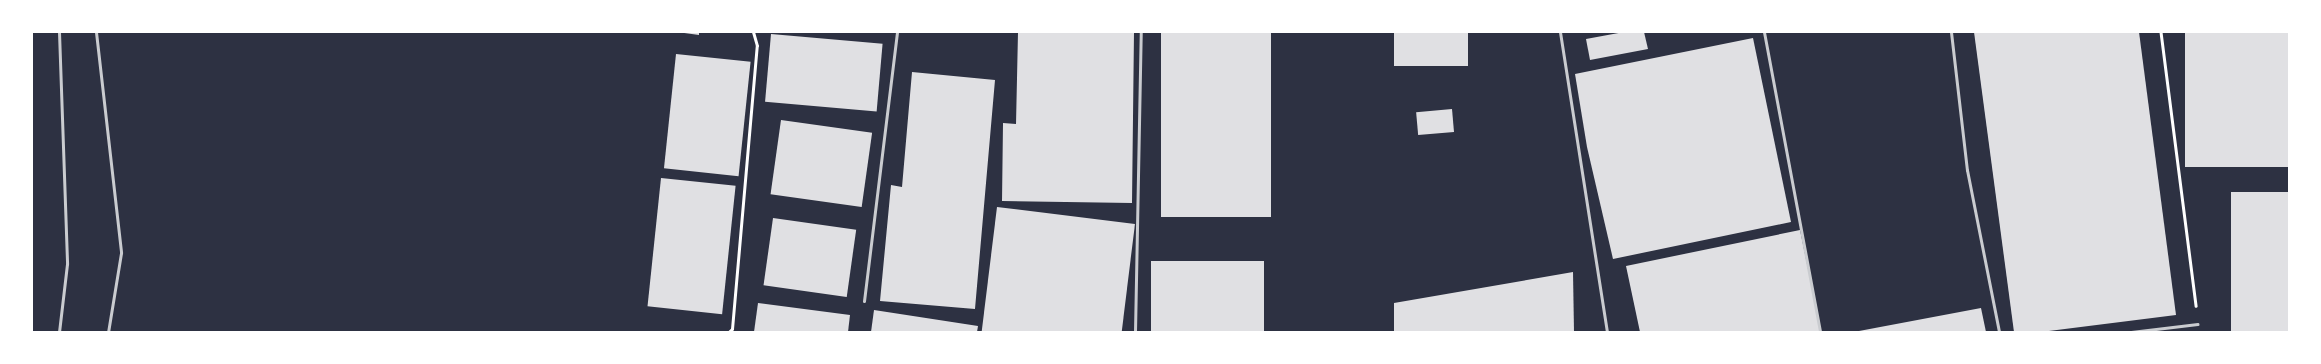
<!DOCTYPE html>
<style>
body{margin:0}
#map{position:relative;width:2321px;height:364px;overflow:hidden;background:#2d3142;font-family:"IBM Plex Sans",sans-serif}
div>[style]{position:absolute}
.building>*{inset:0;background:#e0e0e3;transform-origin:0 0}
.path>*{height:2.5px;margin:-1.25px;padding:0 1.25px;transform-origin:1.25px;border-radius:1.25px;background:#fff}
.service>*{height:3px;margin:-1.5px;padding:0 1.5px;transform-origin:1.5px;border-radius:1.5px;background:#caccd0}
span{translate:-50% -50%;white-space:nowrap;text-align:center;line-height:1.15;-webkit-text-stroke:3px #fff;paint-order:stroke}
.frame{position:absolute;inset:0;border:33px solid #fff;pointer-events:none}
</style>
<div id="map">
<div class="building">
<div style="clip-path:polygon(677px 32px,699px 32px,699px 35px)"></div>
<div style="clip-path:polygon(1018px 32px,1134px 32px,1132px 203px,1002px 201px,1003px 123px,1016px 124px)"></div>
<div style="left:1161px;top:32px;width:110px;height:185px"></div>
<div style="left:1394px;top:32px;width:74px;height:34px"></div>
<div style="clip-path:polygon(1624px 32px,1644px 32px,1648px 49px,1590px 60px,1586px 39px)"></div>
<div style="clip-path:polygon(1974px 32px,2139px 32px,2176px 315px,2041px 332px,2014px 332px)"></div>
<div style="left:2185px;top:32px;width:104px;height:135px"></div>
<div style="left:771px;top:34px;width:112px;height:68px;rotate:5deg"></div>
<div style="clip-path:polygon(1753px 38px,1791px 222px,1613px 259px,1587px 147px,1575px 74px)"></div>
<div style="left:676px;top:54px;width:75px;height:115px;rotate:6deg"></div>
<div style="clip-path:polygon(912px 72px,995px 80px,975px 309px,880px 301px,891px 185px,902px 187px)"></div>
<div style="left:1452px;top:109px;width:23px;height:36px;rotate:85deg"></div>
<div style="left:781px;top:120px;width:92px;height:75px;rotate:8deg"></div>
<div style="left:661px;top:178px;width:75px;height:129px;rotate:6deg"></div>
<div style="left:2289px;top:192px;width:140px;height:58px;rotate:90deg"></div>
<div style="left:997px;top:207px;width:139px;height:126px;rotate:7deg"></div>
<div style="left:773px;top:218px;width:84px;height:68px;rotate:8deg"></div>
<div style="clip-path:polygon(1800px 230px,1821px 332px,1640px 332px,1626px 266px)"></div>
<div style="left:1151px;top:261px;width:113px;height:71px"></div>
<div style="clip-path:polygon(1573px 272px,1574px 332px,1394px 332px,1394px 303px)"></div>
<div style="clip-path:polygon(758px 303px,850px 315px,848px 332px,754px 332px)"></div>
<div style="clip-path:polygon(1981px 308px,1986px 332px,1860px 332px,1859px 331px)"></div>
<div style="clip-path:polygon(874px 310px,978px 326px,977px 332px,871px 332px)"></div>
</div>
<div class="path">
<div style="left:2161px;top:32px;width:276px;rotate:82.7deg"></div>
<div style="left:729px;top:332px;width:4px;rotate:-45deg"></div>
<div style="left:732px;top:329px;width:284px;rotate:-85deg"></div>
<div style="left:757px;top:46px;width:15px;rotate:-106deg"></div>
</div>
<div class="service">
<div style="left:59px;top:32px;width:232px;rotate:88deg"></div>
<div style="left:67px;top:264px;width:68px;rotate:96.7deg"></div>
<div style="left:96px;top:32px;width:222px;rotate:83.5deg"></div>
<div style="left:121px;top:253px;width:80px;rotate:99.3deg"></div>
<div style="left:1560px;top:32px;width:304px;rotate:81.1deg"></div>
<div style="left:1764px;top:32px;width:305px;rotate:79.4deg"></div>
<div style="left:1951px;top:32px;width:139px;rotate:83.4deg"></div>
<div style="left:1967px;top:170px;width:165px;rotate:78.8deg"></div>
<div style="left:864px;top:301px;width:271px;rotate:-83deg"></div>
<div style="left:1135px;top:332px;width:300px;rotate:-88.9deg"></div>
<div style="left:2131px;top:332px;width:67px;rotate:-6.8deg"></div>
</div>
<div class="frame"></div>
</div>
